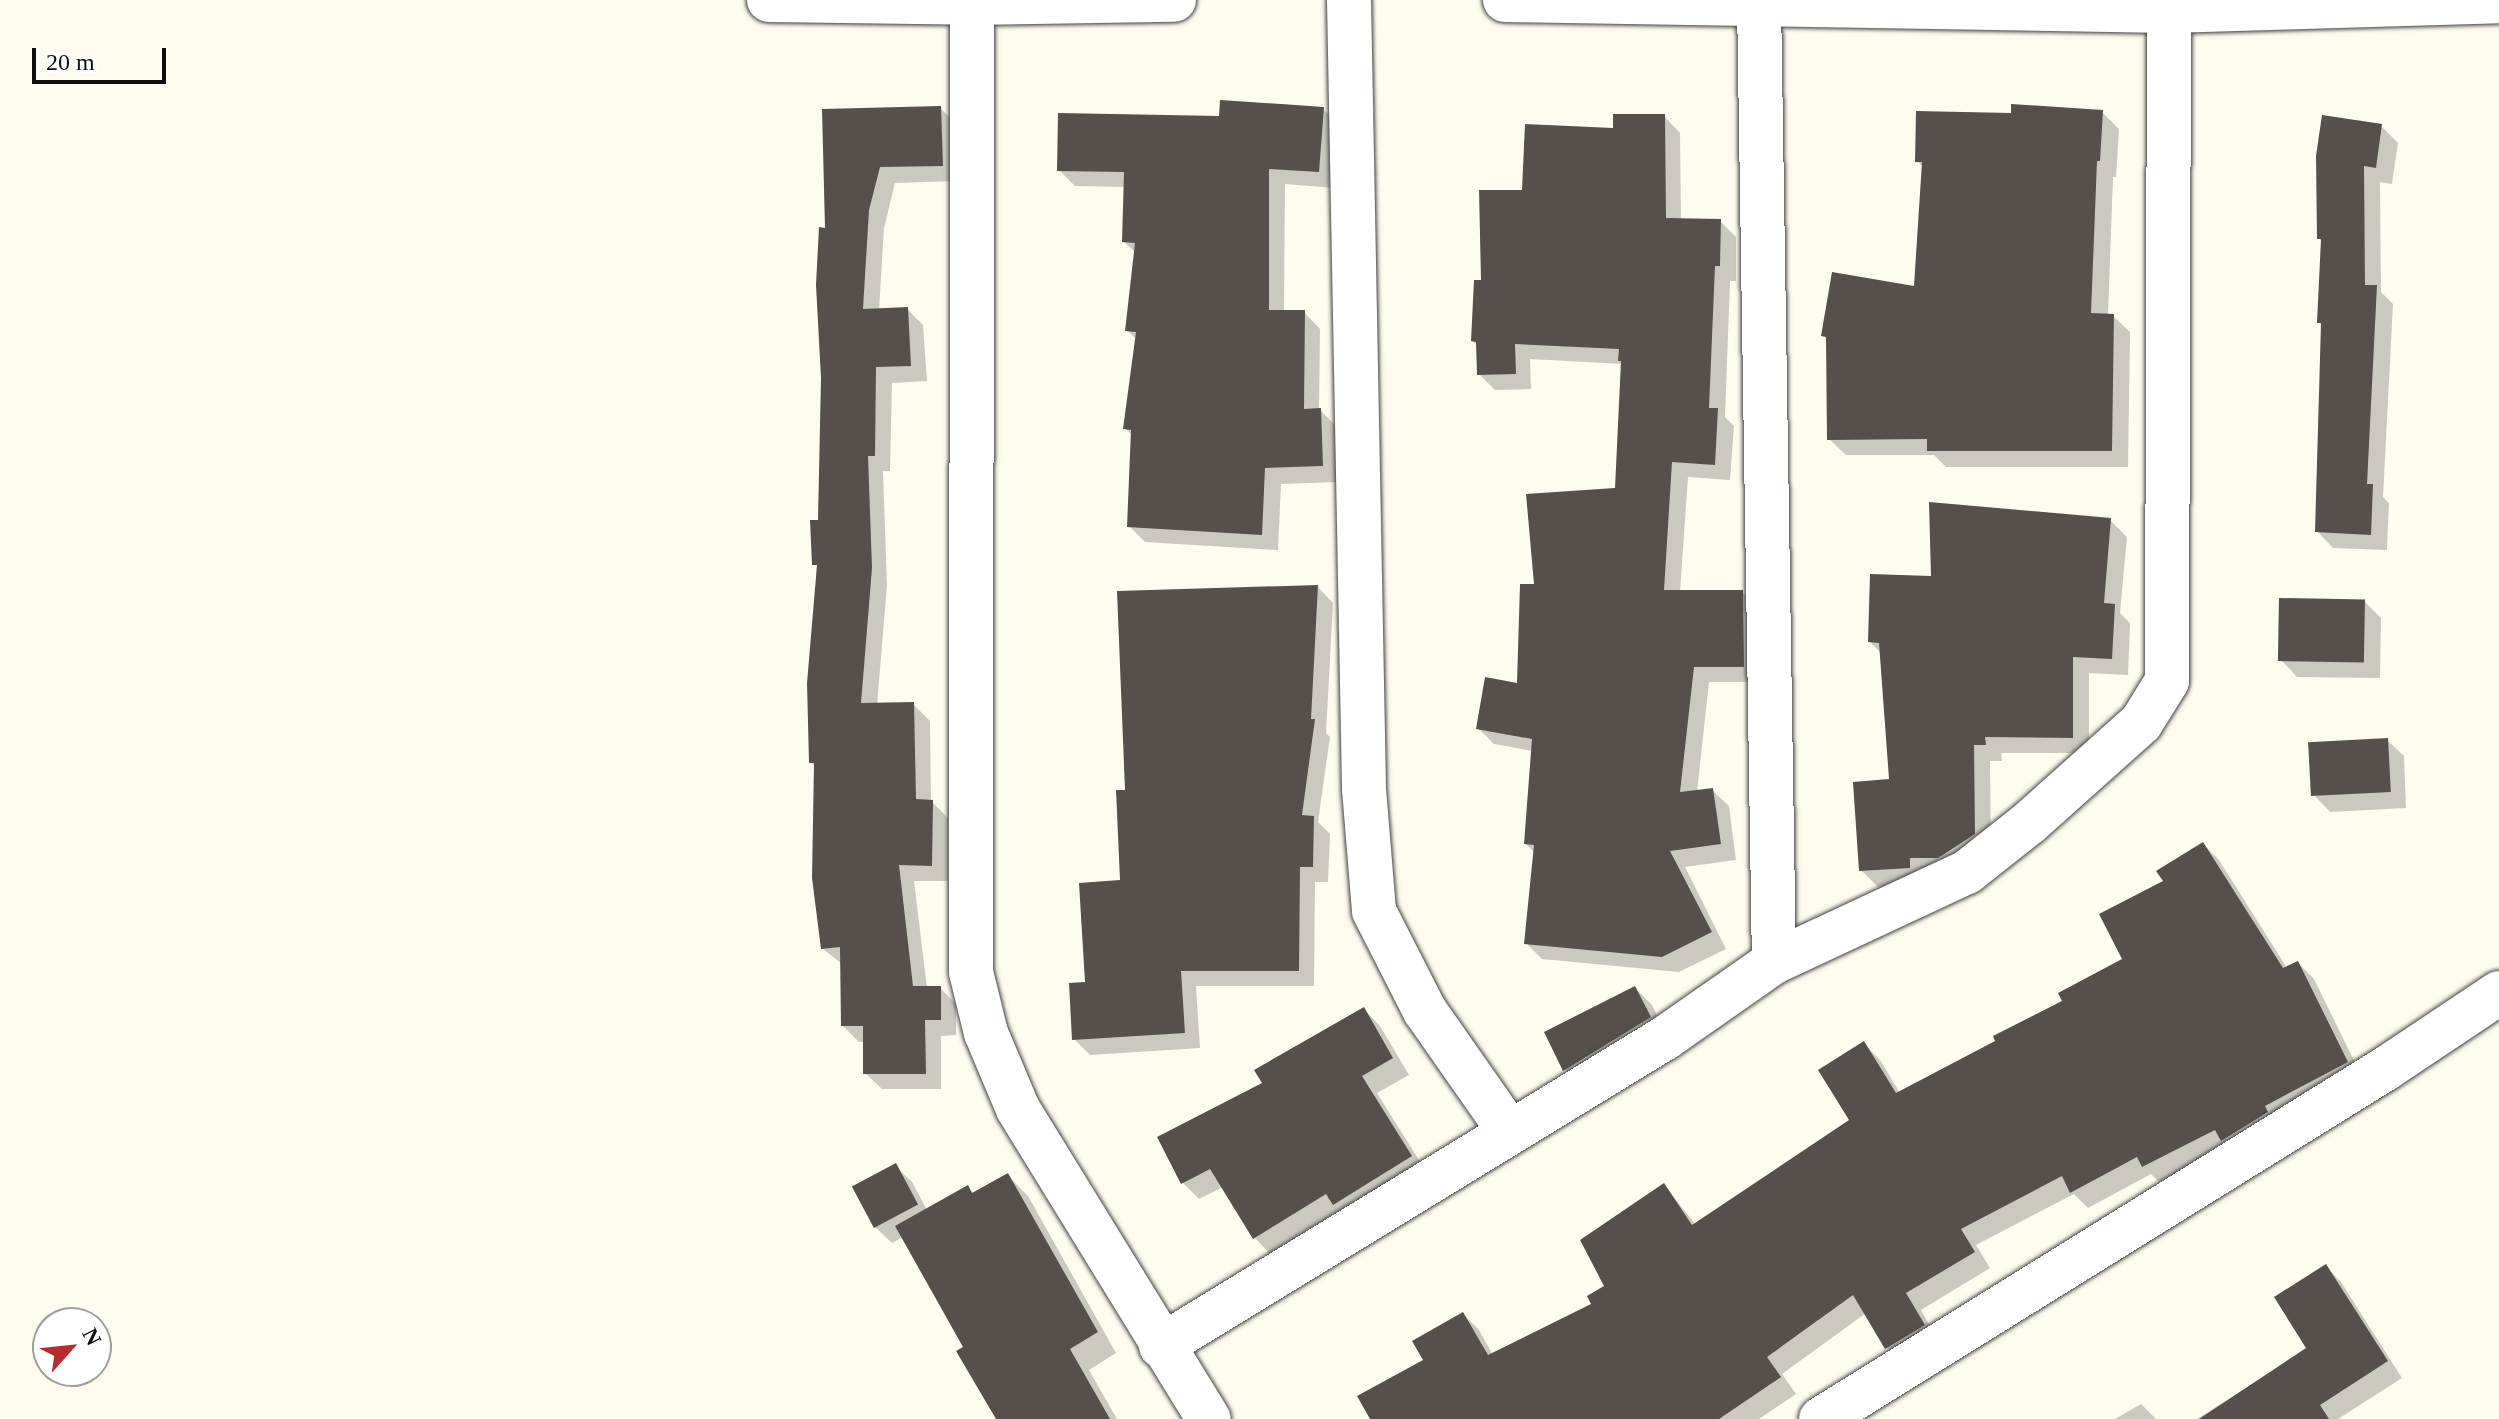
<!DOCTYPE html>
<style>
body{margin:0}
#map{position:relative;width:2499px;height:1419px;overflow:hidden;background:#fefcef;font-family:Georgia,serif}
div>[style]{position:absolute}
.shadow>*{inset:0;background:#0003}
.building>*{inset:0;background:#564f4b;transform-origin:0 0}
.roads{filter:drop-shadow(0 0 2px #414141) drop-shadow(0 0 2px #414141)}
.minor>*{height:44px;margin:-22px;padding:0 22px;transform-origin:22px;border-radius:22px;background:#fff}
span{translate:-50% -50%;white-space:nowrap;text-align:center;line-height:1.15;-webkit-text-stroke:8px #fff;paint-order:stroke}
.north{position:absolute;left:32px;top:1307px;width:80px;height:80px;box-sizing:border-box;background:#fff;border:2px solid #9f9f9f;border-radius:50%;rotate:63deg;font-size:22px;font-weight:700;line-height:32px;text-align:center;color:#0e0e0e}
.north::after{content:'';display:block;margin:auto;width:28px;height:36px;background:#b62d2f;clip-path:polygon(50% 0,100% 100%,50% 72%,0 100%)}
.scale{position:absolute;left:32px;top:48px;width:134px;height:36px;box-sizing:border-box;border:4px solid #0e0e0e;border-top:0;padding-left:10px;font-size:24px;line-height:28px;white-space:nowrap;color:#0e0e0e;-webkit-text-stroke:6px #fff;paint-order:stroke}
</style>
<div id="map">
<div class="shadow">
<div style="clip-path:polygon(940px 108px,957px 124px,958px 181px,895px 183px,884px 228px,879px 310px,907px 309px,923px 325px,927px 381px,892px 383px,890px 471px,883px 471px,887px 585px,877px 705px,913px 704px,930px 721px,931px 801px,948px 818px,948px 881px,914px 881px,927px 988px,940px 988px,956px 1004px,956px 1035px,941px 1036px,941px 1089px,882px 1089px,865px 1073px,865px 1042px,859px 1042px,843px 1026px,842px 964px,822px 948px,816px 768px,811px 762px,827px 230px,824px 111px)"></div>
<div style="clip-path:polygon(1323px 109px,1339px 125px,1335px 188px,1285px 184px,1284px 312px,1304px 312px,1320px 329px,1319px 409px,1337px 427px,1338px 482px,1281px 484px,1278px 550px,1145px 542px,1129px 526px,1133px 436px,1126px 429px,1137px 340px,1127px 330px,1136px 253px,1124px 242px,1126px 187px,1075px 186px,1059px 170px,1221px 118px)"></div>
<div style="clip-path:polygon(2102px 112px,2119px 129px,2116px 177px,2113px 177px,2108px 315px,2113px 316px,2130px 332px,2128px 467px,1946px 467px,1934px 455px,1846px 455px,1829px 439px,1828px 340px,1823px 335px,1915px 288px,1923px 167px,1917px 161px,2013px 115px)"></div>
<div style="clip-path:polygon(1664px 116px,1680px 133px,1681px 220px,1720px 221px,1736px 237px,1736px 281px,1730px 281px,1725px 417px,1734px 426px,1730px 480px,1688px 477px,1680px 592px,1742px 592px,1758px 608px,1760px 682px,1709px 682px,1697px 792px,1712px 790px,1729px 806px,1736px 860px,1685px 867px,1726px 949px,1679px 972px,1542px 959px,1526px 943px,1535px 853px,1526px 844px,1533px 751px,1494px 744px,1478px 728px,1519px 685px,1536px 586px,1617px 489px,1623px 364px,1530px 359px,1531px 389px,1495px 390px,1479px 374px,1478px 346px,1473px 341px,1483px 282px,1524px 192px,1615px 130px)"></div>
<div style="clip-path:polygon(2381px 126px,2398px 143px,2392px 184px,2380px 182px,2381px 292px,2393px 304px,2383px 497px,2389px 503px,2387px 550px,2333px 548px,2317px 531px,2323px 327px,2319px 322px,2323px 243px,2319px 238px)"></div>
<div style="clip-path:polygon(2110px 520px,2127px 537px,2120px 613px,2130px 623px,2128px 675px,2089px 673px,2089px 753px,2001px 753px,2002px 761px,1990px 761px,1991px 850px,1926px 884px,1878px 887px,1861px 870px,1891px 781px,1882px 654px,1870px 642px,1933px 578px)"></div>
<div style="clip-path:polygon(1318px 587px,1333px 603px,1326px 733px,1330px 737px,1318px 822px,1330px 834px,1328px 882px,1315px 882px,1314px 986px,1196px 986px,1200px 1048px,1090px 1055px,1074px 1039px,1087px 984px,1122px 882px,1127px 792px)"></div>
<div style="clip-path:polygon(2364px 601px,2381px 618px,2380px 678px,2297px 677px,2281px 660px)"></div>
<div style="clip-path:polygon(2387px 740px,2404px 756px,2406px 808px,2330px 812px,2314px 795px)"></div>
<div style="clip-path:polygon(2203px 844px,2219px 860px,2287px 968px,2298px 963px,2314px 979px,2363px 1079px,2159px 1182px,2151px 1174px,2088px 1208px,2074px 1194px,1976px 1245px,1990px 1268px,1921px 1310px,1939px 1342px,1903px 1364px,1887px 1348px,1866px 1313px,1782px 1374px,1796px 1394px,1759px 1419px,1372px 1419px,1463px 1314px,1479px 1330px,1493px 1355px,1594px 1305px,1664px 1185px,1696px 1225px,1851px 1121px,1864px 1044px,1880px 1060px,1900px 1093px,1998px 1042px,2124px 960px,2165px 882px)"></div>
<div style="clip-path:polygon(1635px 988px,1652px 1005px,1666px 1034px,1581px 1086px,1565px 1070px)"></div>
<div style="clip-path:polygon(1364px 1009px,1380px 1026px,1409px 1075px,1377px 1093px,1427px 1173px,1271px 1255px,1255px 1238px,1223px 1187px,1199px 1199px,1183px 1183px,1265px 1084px)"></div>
<div style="clip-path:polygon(895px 1166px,912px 1182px,927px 1210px,968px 1188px,974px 1194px,1008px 1176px,1028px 1196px,1116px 1353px,1089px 1370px,1117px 1419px,999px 1419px,965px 1348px,903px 1237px,892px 1243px,875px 1227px)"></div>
<div style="clip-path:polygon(2325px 1266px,2341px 1282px,2402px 1378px,2338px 1419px,2197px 1419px,2309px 1348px)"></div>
<div style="clip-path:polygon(2141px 1404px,2156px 1419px,2115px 1419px)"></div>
</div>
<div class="building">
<div style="clip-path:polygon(1220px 100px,1324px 107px,1319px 172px,1269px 169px,1269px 310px,1305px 310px,1304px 409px,1321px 408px,1323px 466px,1265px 468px,1262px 535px,1127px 527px,1131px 430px,1123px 429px,1136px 332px,1125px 331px,1135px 243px,1122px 242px,1124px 172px,1057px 171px,1058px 113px,1219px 116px)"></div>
<div style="clip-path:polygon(2011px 104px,2103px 110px,2100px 161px,2097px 161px,2091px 313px,2114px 314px,2112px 451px,1927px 451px,1927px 439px,1827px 440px,1826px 337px,1821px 336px,1832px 272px,1914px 286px,1922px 162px,1915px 162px,1916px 111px,2011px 113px)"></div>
<div style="clip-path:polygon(941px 106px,943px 166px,880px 167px,869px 210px,863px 309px,908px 307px,911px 366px,876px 367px,875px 456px,868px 456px,872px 568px,861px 703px,914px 702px,916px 799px,933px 800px,932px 866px,899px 865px,913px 986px,941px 986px,941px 1020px,925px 1020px,926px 1074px,863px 1074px,863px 1026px,841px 1026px,840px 947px,821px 949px,812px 878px,814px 763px,809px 763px,807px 683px,817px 565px,812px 565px,810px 520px,818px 520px,821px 378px,816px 285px,819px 227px,825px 228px,822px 109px)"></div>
<div style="clip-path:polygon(1613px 114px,1665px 114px,1666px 218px,1721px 219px,1720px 266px,1715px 266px,1709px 408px,1718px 408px,1715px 465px,1672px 462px,1664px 590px,1743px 590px,1744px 667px,1694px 667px,1680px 792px,1713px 788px,1721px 844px,1670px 851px,1712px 932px,1662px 957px,1524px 944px,1534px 845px,1524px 844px,1532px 739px,1476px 729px,1485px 677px,1517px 683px,1520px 584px,1534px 584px,1526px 494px,1615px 488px,1621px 361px,1618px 361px,1619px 349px,1515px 344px,1516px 374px,1477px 375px,1476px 342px,1471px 341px,1474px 280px,1481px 280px,1479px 190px,1522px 190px,1525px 124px,1613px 128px)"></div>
<div style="clip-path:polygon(2322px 115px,2382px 124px,2376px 168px,2364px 166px,2365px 285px,2377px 285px,2367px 484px,2373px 484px,2371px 535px,2315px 532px,2321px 323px,2317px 323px,2321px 239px,2317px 239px,2316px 156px)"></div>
<div style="clip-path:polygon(1929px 502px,2111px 518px,2104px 603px,2115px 604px,2112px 659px,2073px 657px,2073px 738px,1985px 737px,1986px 745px,1974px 745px,1975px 834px,1938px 858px,1910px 858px,1910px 868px,1859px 871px,1853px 782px,1889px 779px,1879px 643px,1868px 642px,1870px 574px,1931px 576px)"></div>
<div style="clip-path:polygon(1318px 585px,1311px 719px,1315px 719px,1302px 815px,1314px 816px,1313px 867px,1300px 867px,1299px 971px,1181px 971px,1185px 1033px,1072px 1040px,1069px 983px,1085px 982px,1079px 883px,1120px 880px,1116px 790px,1125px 790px,1117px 591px)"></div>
<div style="left:2279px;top:598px;width:86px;height:63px;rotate:1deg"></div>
<div style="left:2388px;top:738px;width:54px;height:80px;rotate:87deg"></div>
<div style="clip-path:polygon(2203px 842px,2283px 968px,2298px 961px,2348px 1062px,2265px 1106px,2268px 1112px,2221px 1141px,2215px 1130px,2142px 1167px,2137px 1157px,2070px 1193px,2062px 1176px,1961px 1229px,1975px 1252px,1906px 1293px,1925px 1325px,1885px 1349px,1853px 1295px,1767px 1357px,1781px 1377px,1719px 1419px,1370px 1419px,1357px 1396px,1423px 1360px,1412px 1341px,1463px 1312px,1488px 1355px,1591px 1304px,1587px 1296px,1604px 1286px,1580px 1240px,1664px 1183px,1692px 1225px,1849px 1120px,1818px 1070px,1864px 1041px,1896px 1093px,1995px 1041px,1993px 1036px,2062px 1001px,2058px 993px,2122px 959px,2099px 914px,2163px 881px,2156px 871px)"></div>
<div style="clip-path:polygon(1635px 986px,1651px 1017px,1563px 1071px,1544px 1032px)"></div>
<div style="clip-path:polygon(1364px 1007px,1393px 1058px,1362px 1076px,1412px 1156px,1333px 1205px,1326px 1194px,1253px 1239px,1210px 1169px,1181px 1184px,1157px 1137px,1262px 1083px,1254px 1070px)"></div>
<div style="left:896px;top:1163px;width:47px;height:50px;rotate:62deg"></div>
<div style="clip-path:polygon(1008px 1173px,1098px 1332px,1070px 1349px,1110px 1419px,996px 1419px,956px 1351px,963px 1347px,895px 1226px,968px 1185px,972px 1193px)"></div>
<div style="clip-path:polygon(2326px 1264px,2388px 1361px,2320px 1405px,2329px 1419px,2199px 1419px,2306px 1348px,2274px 1297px)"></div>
</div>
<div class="roads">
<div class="minor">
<div style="left:769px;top:0;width:203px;rotate:0.8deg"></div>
<div style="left:972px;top:3px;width:202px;rotate:-0.9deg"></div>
<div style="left:1349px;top:0;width:789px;rotate:88.91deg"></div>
<div style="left:1364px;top:789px;width:122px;rotate:85.3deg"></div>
<div style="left:1374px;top:911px;width:112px;rotate:63deg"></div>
<div style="left:1425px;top:1011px;width:146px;rotate:55deg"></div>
<div style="left:1505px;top:0;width:664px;rotate:0.95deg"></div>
<div style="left:2169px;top:11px;width:330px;rotate:-1.7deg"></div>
<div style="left:1759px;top:0;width:962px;rotate:89.11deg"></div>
<div style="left:972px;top:3px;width:969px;rotate:90.06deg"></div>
<div style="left:971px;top:972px;width:63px;rotate:76.2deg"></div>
<div style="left:986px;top:1033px;width:82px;rotate:67.2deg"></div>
<div style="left:1018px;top:1109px;width:364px;rotate:58.4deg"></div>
<div style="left:1161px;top:1346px;width:591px;rotate:-31.43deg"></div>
<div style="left:1665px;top:1038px;width:133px;rotate:-34.9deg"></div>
<div style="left:1774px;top:962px;width:213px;rotate:-25deg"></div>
<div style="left:1967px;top:872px;width:79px;rotate:-38.3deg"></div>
<div style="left:2029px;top:823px;width:150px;rotate:-41.8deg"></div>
<div style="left:2141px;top:723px;width:49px;rotate:-58.2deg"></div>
<div style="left:2167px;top:681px;width:670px;rotate:-89.83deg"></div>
<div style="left:1821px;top:1419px;width:664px;rotate:-31.82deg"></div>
<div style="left:2385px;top:1069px;width:137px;rotate:-33.7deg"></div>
</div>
</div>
<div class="north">N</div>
<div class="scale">20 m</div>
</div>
